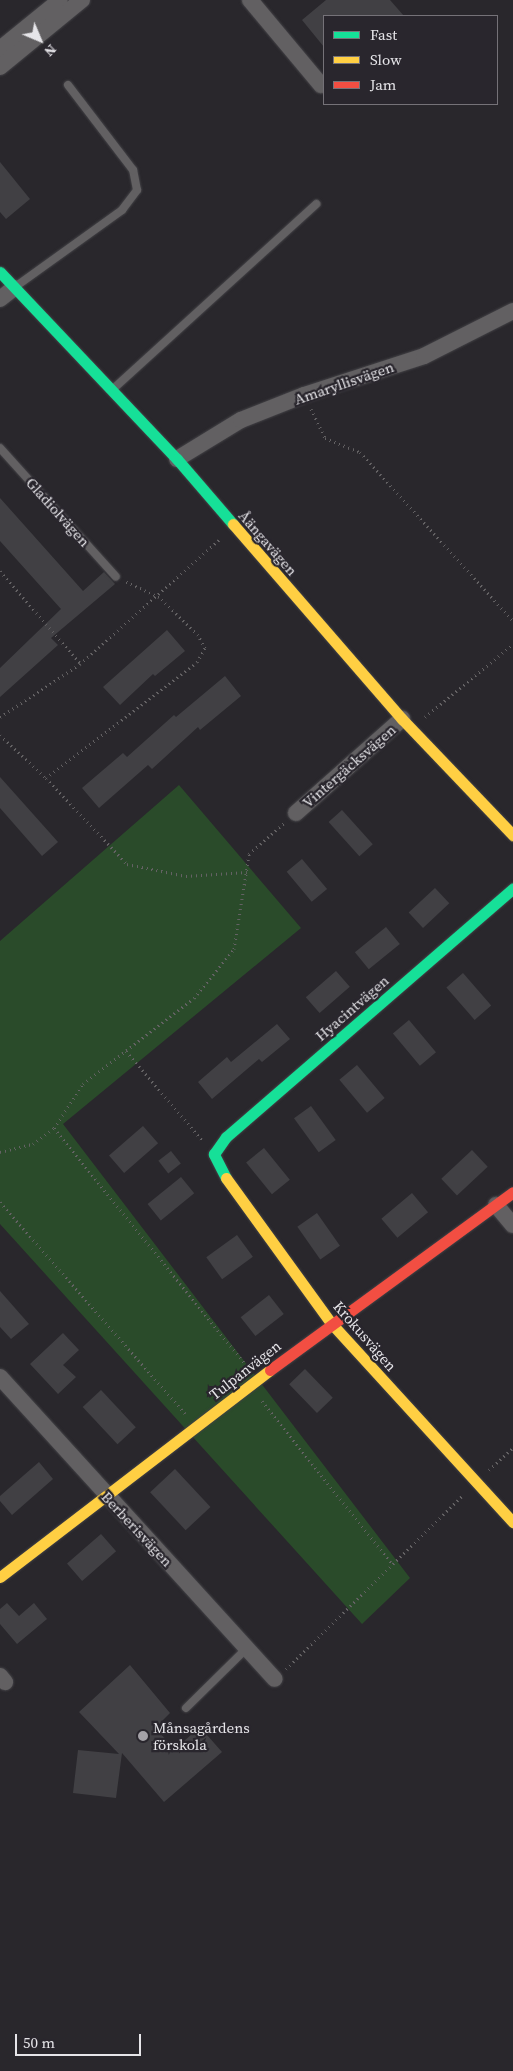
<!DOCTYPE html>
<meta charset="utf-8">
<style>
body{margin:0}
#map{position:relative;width:513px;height:2071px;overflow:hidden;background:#29272c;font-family:"Source Serif 4",serif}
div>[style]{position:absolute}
.green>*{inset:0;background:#2a4b2a}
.building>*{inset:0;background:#414044;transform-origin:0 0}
.path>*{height:3px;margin-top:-1.5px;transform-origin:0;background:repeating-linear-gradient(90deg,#646264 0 1px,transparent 0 5px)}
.roads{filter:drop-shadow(0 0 1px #434246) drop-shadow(0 0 1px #434246)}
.lane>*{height:8px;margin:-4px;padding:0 4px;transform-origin:4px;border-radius:4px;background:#626062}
.street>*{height:16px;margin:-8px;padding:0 8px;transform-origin:8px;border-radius:8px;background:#626062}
.fast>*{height:11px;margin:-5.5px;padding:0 5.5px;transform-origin:5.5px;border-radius:5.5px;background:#16e098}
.slow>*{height:11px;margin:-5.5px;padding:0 5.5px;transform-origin:5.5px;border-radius:5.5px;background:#ffcf43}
.jam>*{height:11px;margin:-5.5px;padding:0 5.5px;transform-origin:5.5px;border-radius:5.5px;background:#f24e42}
.dots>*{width:14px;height:14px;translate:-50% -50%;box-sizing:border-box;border:2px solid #29262d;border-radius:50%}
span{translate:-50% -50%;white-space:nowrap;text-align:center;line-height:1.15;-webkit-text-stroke:4.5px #29262d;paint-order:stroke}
.street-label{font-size:15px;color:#e6e5e9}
.poi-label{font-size:15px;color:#e6e5e9}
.left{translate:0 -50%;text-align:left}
.legend{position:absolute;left:323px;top:15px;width:175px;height:90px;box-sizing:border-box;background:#29262d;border:1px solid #757278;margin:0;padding:6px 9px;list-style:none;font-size:15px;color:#e6e5e9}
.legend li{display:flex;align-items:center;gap:10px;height:25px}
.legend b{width:25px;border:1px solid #757278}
.north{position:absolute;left:15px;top:15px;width:50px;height:50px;-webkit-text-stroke:4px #29262d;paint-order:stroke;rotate:135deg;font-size:14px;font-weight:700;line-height:20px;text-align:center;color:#e6e5e9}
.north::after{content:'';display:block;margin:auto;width:18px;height:22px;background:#e6e5e9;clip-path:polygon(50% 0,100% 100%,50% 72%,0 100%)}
.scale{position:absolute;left:15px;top:2034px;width:126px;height:22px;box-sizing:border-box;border:2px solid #e6e5e9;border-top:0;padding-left:6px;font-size:15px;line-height:18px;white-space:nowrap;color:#e6e5e9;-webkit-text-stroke:4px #29262d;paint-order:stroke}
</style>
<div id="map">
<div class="green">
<div style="clip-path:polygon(179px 785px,301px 928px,63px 1124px,410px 1578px,362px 1624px,0 1224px,0 941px)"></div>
</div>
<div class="building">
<div style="clip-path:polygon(326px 0,390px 0,404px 16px,324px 16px,324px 47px,302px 20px)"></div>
<div style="clip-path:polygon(0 162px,30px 199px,6px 219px,0 212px)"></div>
<div style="clip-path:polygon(0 498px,83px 591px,104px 572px,115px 584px,51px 638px,58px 645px,0 697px,0 668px,61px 609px,0 541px)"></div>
<div style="clip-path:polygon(167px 630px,185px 651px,155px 676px,153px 674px,120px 705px,103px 687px)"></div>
<div style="clip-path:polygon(225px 676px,241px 696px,200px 730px,198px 727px,152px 769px,148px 765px,99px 808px,82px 788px,123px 753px,127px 757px,174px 715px,176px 717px)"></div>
<div style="clip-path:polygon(0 777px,58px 842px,42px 856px,0 808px)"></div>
<div style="left:342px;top:810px;width:46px;height:18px;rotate:48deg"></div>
<div style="left:302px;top:859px;width:39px;height:20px;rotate:50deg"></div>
<div style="left:435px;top:888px;width:21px;height:36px;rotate:47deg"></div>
<div style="left:386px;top:927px;width:22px;height:40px;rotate:51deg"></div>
<div style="left:336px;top:971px;width:21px;height:40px;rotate:49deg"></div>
<div style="left:463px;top:973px;width:43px;height:22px;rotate:49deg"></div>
<div style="left:409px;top:1020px;width:42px;height:21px;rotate:50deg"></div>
<div style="clip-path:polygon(277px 1024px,290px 1039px,262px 1062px,259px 1059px,212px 1099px,198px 1082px,227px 1057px,231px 1062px)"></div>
<div style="left:357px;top:1065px;width:43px;height:23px;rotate:50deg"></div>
<div style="left:311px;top:1106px;width:42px;height:21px;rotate:54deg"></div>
<div style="left:143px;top:1126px;width:23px;height:45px;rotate:49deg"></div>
<div style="left:264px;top:1148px;width:41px;height:23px;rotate:51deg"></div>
<div style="left:472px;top:1150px;width:23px;height:42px;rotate:47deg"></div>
<div style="left:171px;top:1151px;width:16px;height:16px;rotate:52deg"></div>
<div style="left:181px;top:1177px;width:21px;height:43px;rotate:51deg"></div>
<div style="left:412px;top:1193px;width:25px;height:40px;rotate:50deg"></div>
<div style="left:317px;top:1213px;width:40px;height:24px;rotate:55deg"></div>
<div style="left:237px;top:1235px;width:27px;height:38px;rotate:54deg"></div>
<div style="clip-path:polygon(0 1291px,29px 1324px,11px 1339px,0 1327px)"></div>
<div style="left:269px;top:1295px;width:24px;height:36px;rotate:52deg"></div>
<div style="clip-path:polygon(63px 1333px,79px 1350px,63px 1365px,76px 1377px,58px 1394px,30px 1364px)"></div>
<div style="left:305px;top:1369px;width:40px;height:22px;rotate:46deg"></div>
<div style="left:101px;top:1390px;width:51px;height:25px;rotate:47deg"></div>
<div style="clip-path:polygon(39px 1462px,53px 1479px,12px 1515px,0 1501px,0 1496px)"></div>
<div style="left:175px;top:1469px;width:52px;height:34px;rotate:47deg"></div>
<div style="left:101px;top:1534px;width:23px;height:45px;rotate:49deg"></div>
<div style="clip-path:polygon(7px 1603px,19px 1616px,34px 1603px,47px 1619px,17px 1644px,0 1624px,0 1609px)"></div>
<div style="clip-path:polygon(130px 1665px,170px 1713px,155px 1728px,175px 1749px,200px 1727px,222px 1752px,164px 1802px,122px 1753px,116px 1798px,73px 1793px,78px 1750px,119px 1754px,79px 1712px)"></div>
</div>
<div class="path">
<div style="left:311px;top:409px;width:32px;rotate:64deg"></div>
<div style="left:325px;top:438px;width:38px;rotate:22deg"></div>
<div style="left:360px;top:452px;width:228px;rotate:47.8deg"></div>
<div style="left:0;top:571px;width:122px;rotate:49deg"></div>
<div style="left:0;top:717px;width:96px;rotate:-33.5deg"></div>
<div style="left:80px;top:664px;width:189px;rotate:-41.8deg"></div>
<div style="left:425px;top:717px;width:114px;rotate:-39.7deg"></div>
<div style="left:0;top:735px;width:63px;rotate:43.1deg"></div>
<div style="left:46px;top:778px;width:118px;rotate:46.7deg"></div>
<div style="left:127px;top:864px;width:60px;rotate:11.5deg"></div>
<div style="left:186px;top:876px;width:61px;rotate:-3.8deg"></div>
<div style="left:46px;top:778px;width:190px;rotate:-37.5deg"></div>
<div style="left:197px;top:662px;width:16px;rotate:-60deg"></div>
<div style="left:205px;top:648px;width:15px;rotate:-118deg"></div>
<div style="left:198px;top:635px;width:54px;rotate:-135.7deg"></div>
<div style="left:159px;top:597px;width:38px;rotate:-155deg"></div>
<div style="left:126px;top:1051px;width:117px;rotate:49.5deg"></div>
<div style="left:54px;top:1128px;width:306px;rotate:51deg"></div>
<div style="left:0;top:1152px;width:34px;rotate:-14deg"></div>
<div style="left:33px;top:1144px;width:26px;rotate:-37deg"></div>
<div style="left:54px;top:1128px;width:53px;rotate:-56.6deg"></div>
<div style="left:83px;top:1084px;width:140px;rotate:-37.8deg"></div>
<div style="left:194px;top:998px;width:63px;rotate:-50.8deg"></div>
<div style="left:234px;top:949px;width:96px;rotate:-81deg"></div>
<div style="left:249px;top:854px;width:47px;rotate:-41.5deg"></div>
<div style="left:0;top:1202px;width:281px;rotate:48.8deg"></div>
<div style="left:262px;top:1401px;width:208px;rotate:51.4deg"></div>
<div style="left:489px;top:1470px;width:33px;rotate:-43deg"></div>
<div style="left:286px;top:1669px;width:248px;rotate:-44.5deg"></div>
</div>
<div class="roads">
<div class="lane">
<div style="left:15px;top:287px;width:132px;rotate:-35.7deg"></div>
<div style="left:122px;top:210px;width:25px;rotate:-53deg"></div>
<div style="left:137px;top:190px;width:20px;rotate:-101deg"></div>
<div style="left:133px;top:170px;width:107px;rotate:-127.4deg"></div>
<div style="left:113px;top:389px;width:275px;rotate:-42.3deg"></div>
<div style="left:0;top:448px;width:173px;rotate:48deg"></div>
<div style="left:186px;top:1708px;width:86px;rotate:-44.5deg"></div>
</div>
<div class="street">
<div style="left:250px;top:0;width:111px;rotate:50.1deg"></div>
<div style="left:0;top:49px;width:77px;rotate:-39.2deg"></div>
<div style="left:0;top:67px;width:106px;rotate:-39.3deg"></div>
<div style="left:0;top:299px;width:18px;rotate:-38deg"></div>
<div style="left:177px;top:459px;width:75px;rotate:-31.4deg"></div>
<div style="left:241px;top:420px;width:68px;rotate:-21.6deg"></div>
<div style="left:304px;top:395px;width:126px;rotate:-18deg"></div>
<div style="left:424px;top:356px;width:100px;rotate:-26.8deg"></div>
<div style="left:296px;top:813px;width:142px;rotate:-41.6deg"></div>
<div style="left:496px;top:1205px;width:26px;rotate:50deg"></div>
<div style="left:0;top:1377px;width:408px;rotate:47.7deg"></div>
<div style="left:0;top:1676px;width:8px;rotate:50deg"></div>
</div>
<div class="fast">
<div style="left:0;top:272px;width:257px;rotate:46.6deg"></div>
<div style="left:177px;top:459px;width:86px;rotate:49.3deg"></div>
<div style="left:226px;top:1178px;width:27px;rotate:-117deg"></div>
<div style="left:214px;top:1154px;width:21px;rotate:-55deg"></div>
<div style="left:226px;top:1137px;width:380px;rotate:-40.9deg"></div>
</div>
<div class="slow">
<div style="left:233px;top:524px;width:258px;rotate:49.1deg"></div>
<div style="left:402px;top:719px;width:161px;rotate:46.3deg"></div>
<div style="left:226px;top:1178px;width:179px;rotate:54.1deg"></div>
<div style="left:331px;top:1323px;width:270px;rotate:47.6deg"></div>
<div style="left:0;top:1577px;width:340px;rotate:-37.5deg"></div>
</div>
<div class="jam">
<div style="left:270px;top:1370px;width:301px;rotate:-36.2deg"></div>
</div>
</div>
<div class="dots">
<div style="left:143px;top:1736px;background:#a4a2a7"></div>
</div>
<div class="street-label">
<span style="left:344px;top:383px;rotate:-19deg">Amaryllisvägen</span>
<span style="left:58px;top:512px;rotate:48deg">Gladiolvägen</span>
<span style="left:268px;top:543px;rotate:49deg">Åängavägen</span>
<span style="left:349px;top:766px;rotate:-41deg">Vintergäcksvägen</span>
<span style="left:352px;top:1008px;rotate:-41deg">Hyacintvägen</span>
<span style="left:365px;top:1336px;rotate:49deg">Krokusvägen</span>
<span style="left:245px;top:1370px;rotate:-38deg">Tulpanvägen</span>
<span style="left:137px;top:1529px;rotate:47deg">Berberisvägen</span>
</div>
<div class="poi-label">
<span class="left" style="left:153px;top:1736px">Månsagårdens<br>förskola</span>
</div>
<ul class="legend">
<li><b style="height:6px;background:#16e098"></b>Fast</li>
<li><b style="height:6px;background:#ffcf43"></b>Slow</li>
<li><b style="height:6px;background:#f24e42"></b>Jam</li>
</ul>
<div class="north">N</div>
<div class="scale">50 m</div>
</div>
